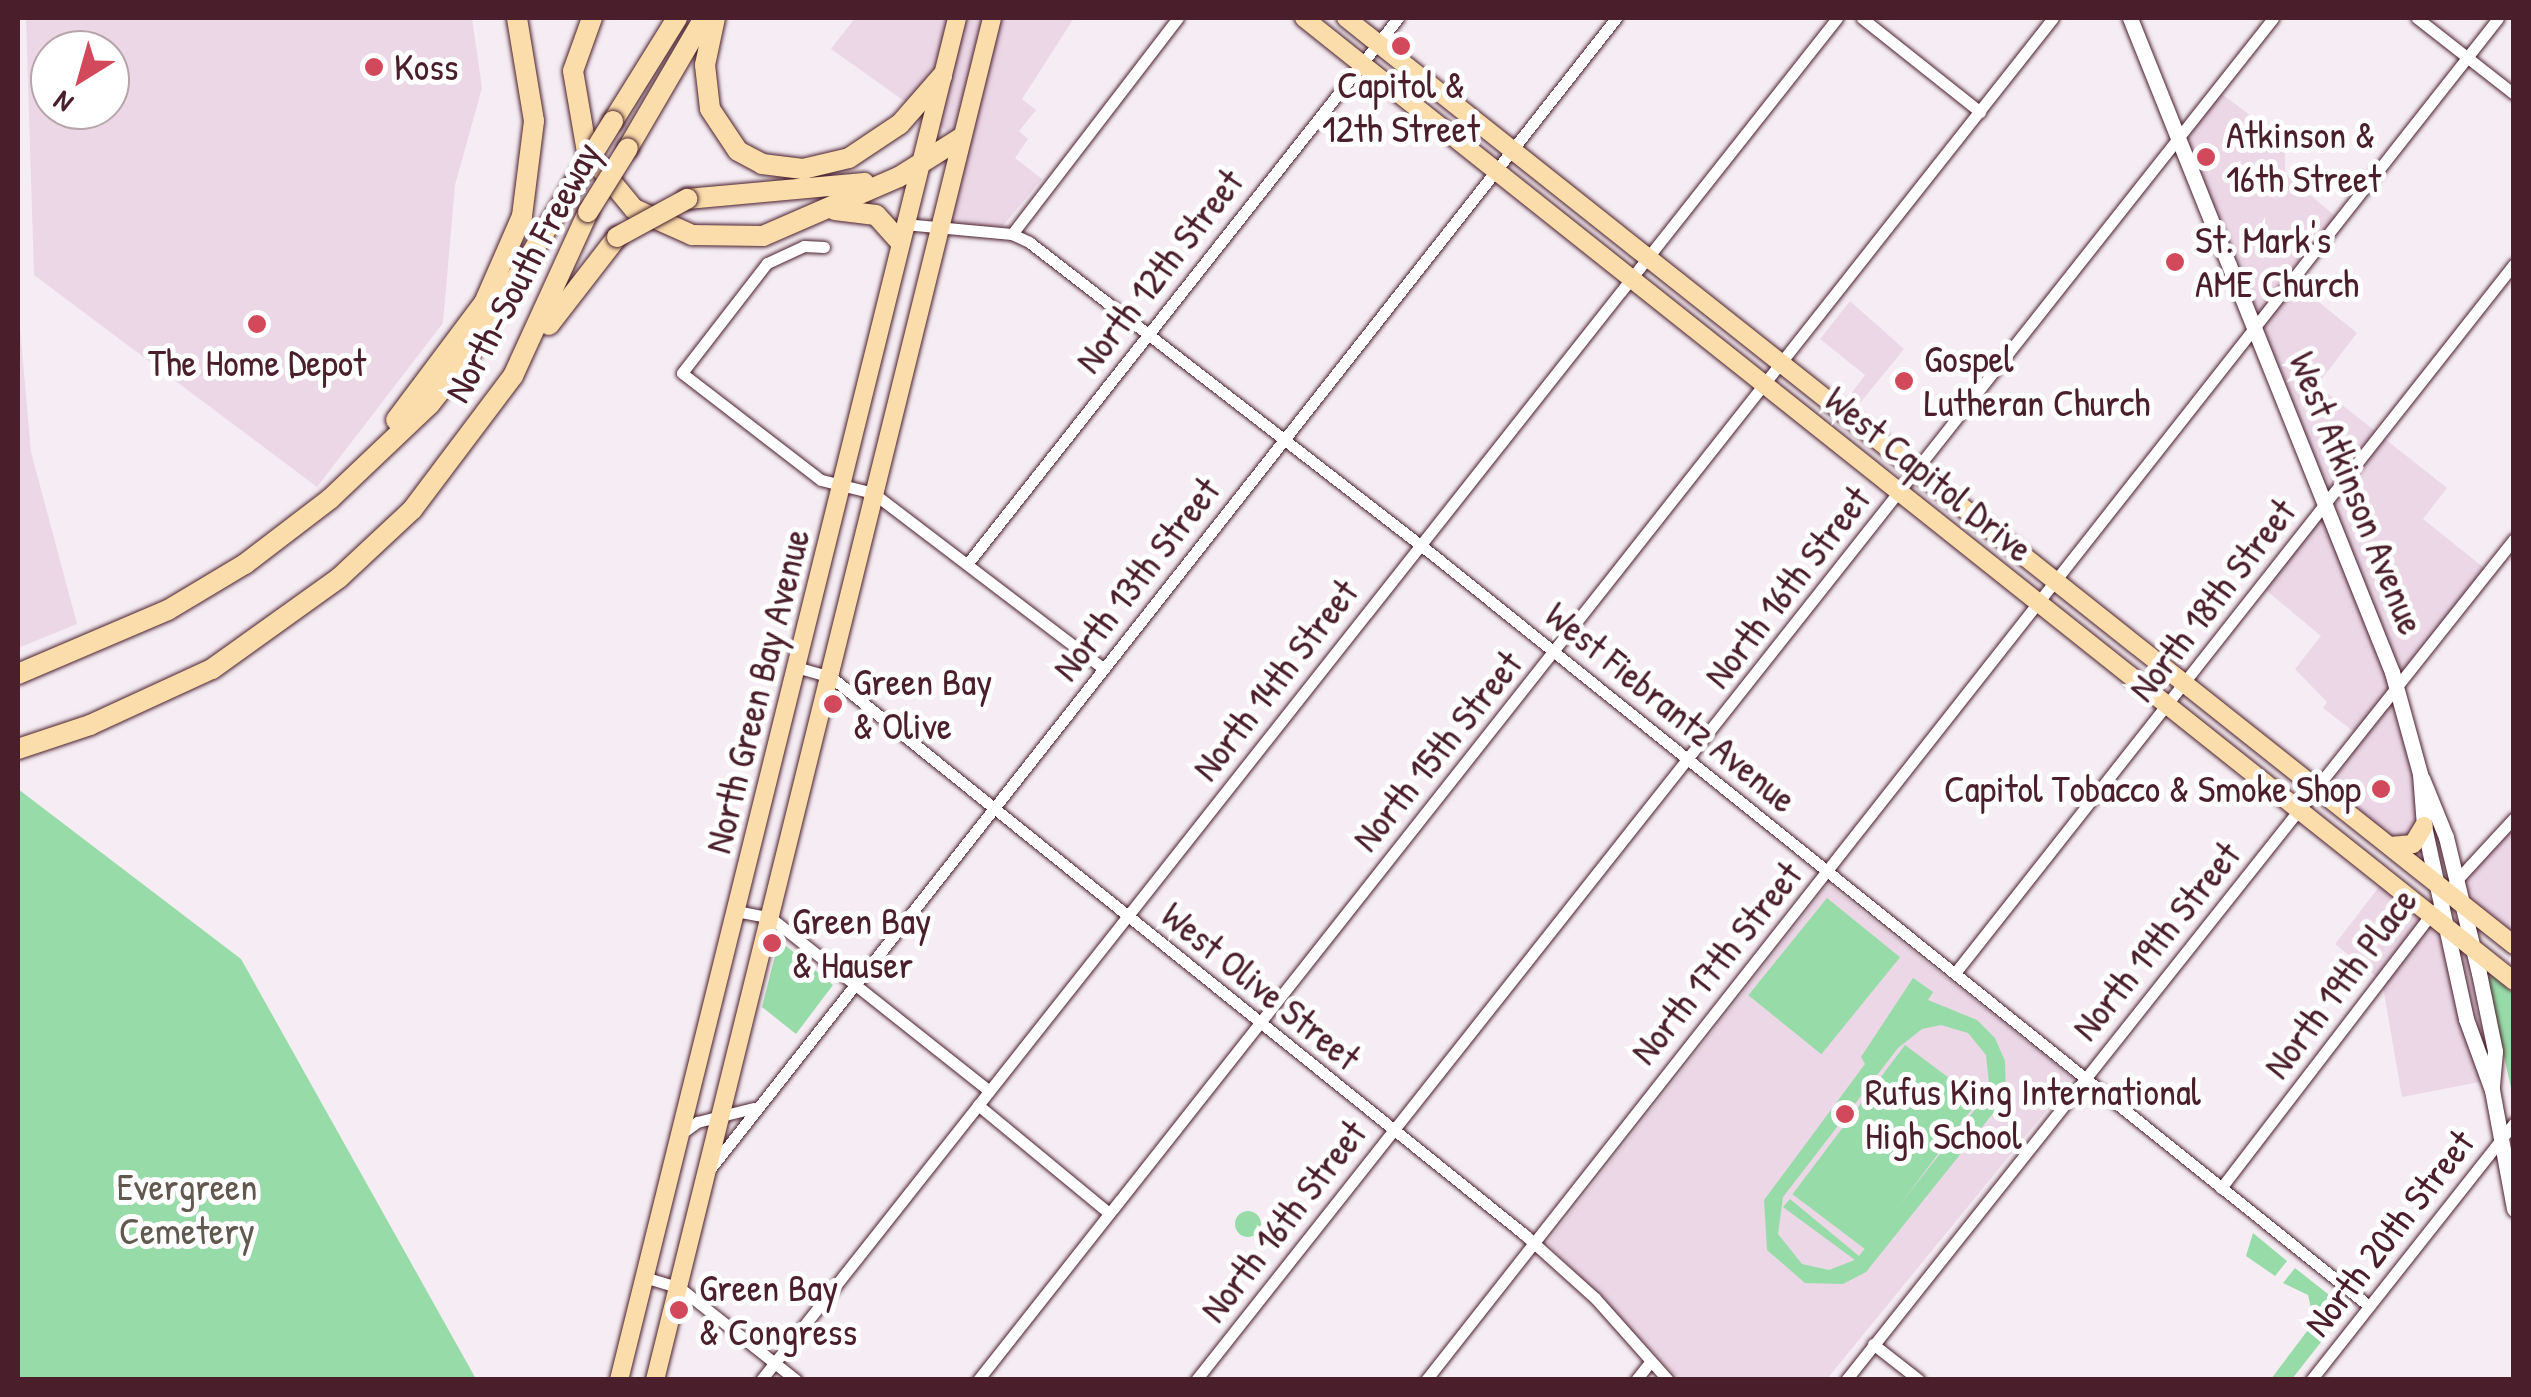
<!DOCTYPE html>
<style>
body{margin:0}
#map{position:relative;width:2531px;height:1397px;overflow:hidden;background:#f6edf4;font-family:"Patrick Hand",sans-serif}
div>[style]{position:absolute}
.built>*{inset:0;background:#ebd7e6}
.green>*{inset:0;background:#97dca8;transform-origin:0 0}
.round{border-radius:50%}
.roads{filter:drop-shadow(0 0 2px #4a1f2b) drop-shadow(0 0 2px #4a1f2b)}
.street>*{height:11px;margin:-5.5px;padding:0 5.5px;transform-origin:5.5px;border-radius:5.5px;background:#fff}
.secondary>*{height:15px;margin:-7.5px;padding:0 7.5px;transform-origin:7.5px;border-radius:7.5px;background:#fff}
.primary>*{height:18px;margin:-9px;padding:0 9px;transform-origin:9px;border-radius:9px;background:#faddab}
.highway>*{height:20px;margin:-10px;padding:0 10px;transform-origin:10px;border-radius:10px;background:#faddab}
.bridges{filter:drop-shadow(0 0 2px #4a1f2b) drop-shadow(0 0 2px #4a1f2b)}
.highway-bridge>*{height:20px;margin:-10px;padding:0 10px;transform-origin:10px;border-radius:10px;background:#faddab}
.dots>*{width:28px;height:28px;translate:-50% -50%;box-sizing:border-box;border:5px solid #fff;border-radius:50%}
span{translate:-50% -50%;white-space:nowrap;text-align:center;line-height:1.15;-webkit-text-stroke:10px #fff;paint-order:stroke}
.poi-label{font-size:38px;color:#4a1f2b}
.left{translate:0 -50%;text-align:left}
.right{translate:-100% -50%;text-align:right}
.street-label{font-size:38px;color:#4a1f2b}
.park-label{font-size:38px;color:#615850}
.frame{position:absolute;inset:0;border:20px solid #4a1f2b;pointer-events:none}
.north{position:absolute;left:30px;top:30px;width:100px;height:100px;box-sizing:border-box;background:#fff;border:2px solid #b7a5aa;border-radius:50%;rotate:217deg;font-size:28px;font-weight:700;line-height:40px;text-align:center;color:#4a1f2b}
.north::after{content:'';display:block;margin:auto;width:35px;height:45px;background:#d1495b;clip-path:polygon(50% 0,100% 100%,50% 72%,0 100%)}
</style>
<div id="map">
<div class="built">
<div style="clip-path:polygon(evenodd,26px 18px,472px 18px,482px 88px,455px 185px,443px 323px,317px 487px,34px 275px,26px 18px,110px 50px,110px 110px,50px 110px,50px 50px,110px 50px)"></div>
<div style="clip-path:polygon(855px 18px,1074px 18px,1022px 99px,1036px 110px,1019px 131px,1028px 139px,1015px 158px,1042px 179px,1002px 227px,950px 225px,969px 147px,831px 49px)"></div>
<div style="clip-path:polygon(2218px 91px,2285px 142px,2285px 174px,2341px 221px,2294px 282px,2357px 333px,2317px 385px,2447px 488px,2423px 519px,2488px 571px,2396px 689px,2447px 891px,2508px 825px,2513px 830px,2513px 945px,2316px 788px,2358px 735px,2323px 708px,2327px 702px,2295px 669px,2321px 636px,2261px 586px,2328px 501px,2179px 138px)"></div>
<div style="clip-path:polygon(1850px 301px,1904px 349px,1860px 403px,1850px 395px,1865px 375px,1820px 339px)"></div>
<div style="clip-path:polygon(18px 305px,31px 452px,77px 624px,18px 648px)"></div>
<div style="clip-path:polygon(2385px 879px,2467px 944px,2490px 1080px,2402px 1097px,2382px 981px,2335px 944px)"></div>
<div style="clip-path:polygon(1828px 884px,2073px 1078px,1827px 1379px,1679px 1379px,1547px 1243px)"></div>
</div>
<div class="green">
<div style="clip-path:polygon(18px 789px,241px 959px,476px 1379px,18px 1379px)"></div>
<div style="left:1827px;top:898px;width:94px;height:125px;rotate:39deg"></div>
<div style="clip-path:polygon(779px 940px,833px 985px,796px 1034px,762px 1007px)"></div>
<div style="clip-path:polygon(2492px 976px,2513px 993px,2513px 1097px,2487px 979px)"></div>
<div style="clip-path:polygon(evenodd,1913px 978px,1933px 992px,1928px 1000px,1977px 1020px,1995px 1038px,2005px 1061px,2006px 1097px,1866px 1272px,1843px 1284px,1805px 1283px,1767px 1250px,1764px 1200px,1865px 1064px,1861px 1057px,1913px 978px,1941px 1025px,1968px 1033px,1986px 1055px,1989px 1084px,1981px 1102px,1859px 1256px,1790px 1199px,1783px 1207px,1855px 1260px,1829px 1270px,1802px 1264px,1778px 1234px,1783px 1197px,1898px 1048px,1922px 1029px,1941px 1025px)"></div>
<div style="left:1905px;top:1045px;width:92px;height:187px;rotate:37deg"></div>
<div class="round" style="left:1235px;top:1211px;width:26px;height:26px"></div>
<div style="clip-path:polygon(2253px 1233px,2287px 1261px,2275px 1276px,2246px 1256px)"></div>
<div style="clip-path:polygon(2295px 1268px,2347px 1309px,2292px 1379px,2271px 1379px,2314px 1322px,2308px 1295px,2283px 1283px)"></div>
</div>
<div class="roads">
<div class="street">
<div style="left:1862px;top:18px;width:151px;rotate:38.5deg"></div>
<div style="left:2417px;top:18px;width:123px;rotate:38.1deg"></div>
<div style="left:904px;top:224px;width:108px;rotate:5.3deg"></div>
<div style="left:1012px;top:234px;width:19px;rotate:25deg"></div>
<div style="left:1029px;top:242px;width:510px;rotate:37.75deg"></div>
<div style="left:1432px;top:554px;width:1201px;rotate:38.75deg"></div>
<div style="left:1012px;top:234px;width:272px;rotate:-52.5deg"></div>
<div style="left:824px;top:247px;width:20px;rotate:-177deg"></div>
<div style="left:804px;top:246px;width:41px;rotate:155.3deg"></div>
<div style="left:767px;top:263px;width:139px;rotate:127.7deg"></div>
<div style="left:682px;top:373px;width:175px;rotate:37.6deg"></div>
<div style="left:821px;top:480px;width:54px;rotate:14deg"></div>
<div style="left:873px;top:493px;width:289px;rotate:37.3deg"></div>
<div style="left:968px;top:563px;width:694px;rotate:-51.73deg"></div>
<div style="left:796px;top:667px;width:36px;rotate:16deg"></div>
<div style="left:831px;top:677px;width:891px;rotate:38.8deg"></div>
<div style="left:1525px;top:1235px;width:94px;rotate:42deg"></div>
<div style="left:1595px;top:1298px;width:110px;rotate:48.3deg"></div>
<div style="left:2454px;top:883px;width:88px;rotate:-47.3deg"></div>
<div style="left:736px;top:911px;width:36px;rotate:11deg"></div>
<div style="left:771px;top:918px;width:278px;rotate:38.4deg"></div>
<div style="left:1955px;top:973px;width:903px;rotate:-51.75deg"></div>
<div style="left:978px;top:1105px;width:170px;rotate:39.5deg"></div>
<div style="left:682px;top:1133px;width:19px;rotate:-36deg"></div>
<div style="left:697px;top:1122px;width:58px;rotate:-14deg"></div>
<div style="left:710px;top:1169px;width:1465px;rotate:-51.79deg"></div>
<div style="left:2221px;top:1188px;width:350px;rotate:-52.5deg"></div>
<div style="left:644px;top:1277px;width:38px;rotate:17deg"></div>
<div style="left:680px;top:1288px;width:148px;rotate:38.4deg"></div>
<div style="left:1873px;top:1344px;width:58px;rotate:38deg"></div>
<div style="left:761px;top:1380px;width:1736px;rotate:-51.69deg"></div>
<div style="left:978px;top:1380px;width:1735px;rotate:-51.72deg"></div>
<div style="left:1196px;top:1380px;width:1736px;rotate:-51.66deg"></div>
<div style="left:1426px;top:1380px;width:1733px;rotate:-51.79deg"></div>
<div style="left:1636px;top:1380px;width:24px;rotate:-52deg"></div>
<div style="left:1846px;top:1380px;width:1074px;rotate:-51.54deg"></div>
<div style="left:2311px;top:1380px;width:328px;rotate:-51.7deg"></div>
</div>
<div class="secondary">
<div style="left:2130px;top:18px;width:705px;rotate:68.17deg"></div>
<div style="left:2392px;top:672px;width:106px;rotate:74.6deg"></div>
<div style="left:2420px;top:774px;width:52px;rotate:85.6deg"></div>
<div style="left:2424px;top:826px;width:198px;rotate:77.7deg"></div>
<div style="left:2466px;top:1019px;width:76px;rotate:69.9deg"></div>
<div style="left:2492px;top:1090px;width:121px;rotate:79.5deg"></div>
<div style="left:2422px;top:778px;width:64px;rotate:67.9deg"></div>
<div style="left:2446px;top:837px;width:140px;rotate:76.4deg"></div>
<div style="left:2479px;top:973px;width:80px;rotate:78.4deg"></div>
<div style="left:2495px;top:1051px;width:38px;rotate:95deg"></div>
</div>
<div class="primary">
<div style="left:1304px;top:18px;width:1546px;rotate:38.52deg"></div>
<div style="left:1346px;top:18px;width:1491px;rotate:38.44deg"></div>
<div style="left:2390px;top:846px;width:23px;rotate:-5deg"></div>
<div style="left:2413px;top:844px;width:21px;rotate:-59deg"></div>
<div style="left:619px;top:1380px;width:1403px;rotate:-76.06deg"></div>
<div style="left:655px;top:1380px;width:1403px;rotate:-76.1deg"></div>
</div>
<div class="highway">
<div style="left:592px;top:18px;width:56px;rotate:109.7deg"></div>
<div style="left:573px;top:71px;width:82px;rotate:80.2deg"></div>
<div style="left:587px;top:152px;width:74px;rotate:50.5deg"></div>
<div style="left:634px;top:209px;width:64px;rotate:24.1deg"></div>
<div style="left:692px;top:235px;width:71px;rotate:0.8deg"></div>
<div style="left:763px;top:236px;width:148px;rotate:-23.5deg"></div>
<div style="left:899px;top:177px;width:73px;rotate:-32.2deg"></div>
<div style="left:715px;top:18px;width:48px;rotate:102deg"></div>
<div style="left:705px;top:65px;width:44px;rotate:83.5deg"></div>
<div style="left:710px;top:109px;width:50px;rotate:56.3deg"></div>
<div style="left:738px;top:151px;width:27px;rotate:28deg"></div>
<div style="left:762px;top:164px;width:41px;rotate:7deg"></div>
<div style="left:803px;top:169px;width:47px;rotate:-13.4deg"></div>
<div style="left:849px;top:158px;width:61px;rotate:-33.7deg"></div>
<div style="left:900px;top:124px;width:64px;rotate:-48.8deg"></div>
<div style="left:613px;top:121px;width:121px;rotate:-58.1deg"></div>
<div style="left:628px;top:148px;width:151px;rotate:-59.7deg"></div>
<div style="left:687px;top:199px;width:178px;rotate:-5.2deg"></div>
<div style="left:835px;top:210px;width:41px;rotate:7deg"></div>
<div style="left:876px;top:215px;width:36px;rotate:48deg"></div>
<div style="left:549px;top:325px;width:111px;rotate:-52.3deg"></div>
<div style="left:396px;top:420px;width:146px;rotate:-53.1deg"></div>
<div style="left:484px;top:303px;width:95px;rotate:-66.4deg"></div>
<div style="left:522px;top:216px;width:96px;rotate:-82.8deg"></div>
<div style="left:534px;top:121px;width:104px;rotate:-99.4deg"></div>
<div style="left:18px;top:674px;width:163px;rotate:-23.1deg"></div>
<div style="left:168px;top:610px;width:90px;rotate:-30.9deg"></div>
<div style="left:245px;top:564px;width:107px;rotate:-37.4deg"></div>
<div style="left:330px;top:499px;width:138px;rotate:-43.5deg"></div>
<div style="left:430px;top:404px;width:66px;rotate:-51.7deg"></div>
<div style="left:471px;top:352px;width:197px;rotate:-58.5deg"></div>
<div style="left:18px;top:749px;width:76px;rotate:-18.4deg"></div>
<div style="left:90px;top:725px;width:134px;rotate:-24.7deg"></div>
<div style="left:212px;top:669px;width:156px;rotate:-35.6deg"></div>
<div style="left:339px;top:578px;width:100px;rotate:-43deg"></div>
<div style="left:412px;top:510px;width:168px;rotate:-53deg"></div>
<div style="left:513px;top:376px;width:180px;rotate:-65.4deg"></div>
</div>
</div>
<div class="bridges">
<div class="highway-bridge">
<div style="left:574px;top:184px;width:74px;rotate:-58.2deg"></div>
<div style="left:588px;top:212px;width:75px;rotate:-58deg"></div>
<div style="left:617px;top:237px;width:80px;rotate:-28.5deg"></div>
</div>
</div>
<div class="dots">
<div style="left:1401px;top:46px;background:#d1495b"></div>
<div style="left:374px;top:67px;background:#d1495b"></div>
<div style="left:2206px;top:157px;background:#d1495b"></div>
<div style="left:2175px;top:262px;background:#d1495b"></div>
<div style="left:257px;top:324px;background:#d1495b"></div>
<div style="left:1904px;top:381px;background:#d1495b"></div>
<div style="left:833px;top:704px;background:#d1495b"></div>
<div style="left:2381px;top:789px;background:#d1495b"></div>
<div style="left:772px;top:943px;background:#d1495b"></div>
<div style="left:1845px;top:1114px;background:#d1495b"></div>
<div style="left:679px;top:1310px;background:#d1495b"></div>
</div>
<div class="poi-label">
<span class="left" style="left:394px;top:67px">Koss</span>
<span style="left:1401px;top:107px">Capitol &amp;<br>12th Street</span>
<span class="left" style="left:2226px;top:157px">Atkinson &amp;<br>16th Street</span>
<span class="left" style="left:2195px;top:262px">St. Mark's<br>AME Church</span>
<span class="left" style="left:1924px;top:381px">Gospel<br>Lutheran Church</span>
<span style="left:257px;top:363px">The Home Depot</span>
<span class="left" style="left:853px;top:704px">Green Bay<br>&amp; Olive</span>
<span class="right" style="left:2361px;top:789px">Capitol Tobacco &amp; Smoke Shop</span>
<span class="left" style="left:792px;top:943px">Green Bay<br>&amp; Hauser</span>
<span class="left" style="left:1865px;top:1114px">Rufus King International<br>High School</span>
<span class="left" style="left:699px;top:1310px">Green Bay<br>&amp; Congress</span>
</div>
<div class="street-label">
<span style="left:1159px;top:271px;rotate:-52deg">North 12th Street</span>
<span style="left:522px;top:272px;rotate:-62deg">North-South Freeway</span>
<span style="left:1929px;top:474px;rotate:39deg">West Capitol Drive</span>
<span style="left:2357px;top:493px;rotate:68deg">West Atkinson Avenue</span>
<span style="left:1136px;top:579px;rotate:-52deg">North 13th Street</span>
<span style="left:1787px;top:587px;rotate:-52deg">North 16th Street</span>
<span style="left:2212px;top:600px;rotate:-52deg">North 18th Street</span>
<span style="left:1275px;top:680px;rotate:-52deg">North 14th Street</span>
<span style="left:757px;top:691px;rotate:-76deg">North Green Bay Avenue</span>
<span style="left:1671px;top:707px;rotate:39deg">West Fiebrantz Avenue</span>
<span style="left:1437px;top:751px;rotate:-51deg">North 15th Street</span>
<span style="left:2156px;top:941px;rotate:-51deg">North 19th Street</span>
<span style="left:1716px;top:963px;rotate:-51deg">North 17th Street</span>
<span style="left:2340px;top:983px;rotate:-53deg">North 19th Place</span>
<span style="left:1261px;top:986px;rotate:39deg">West Olive Street</span>
<span style="left:1283px;top:1221px;rotate:-52deg">North 16th Street</span>
<span style="left:2389px;top:1233px;rotate:-52deg">North 20th Street</span>
</div>
<div class="park-label">
<span style="left:187px;top:1209px">Evergreen<br>Cemetery</span>
</div>
<div class="frame"></div>
<div class="north">N</div>
</div>
